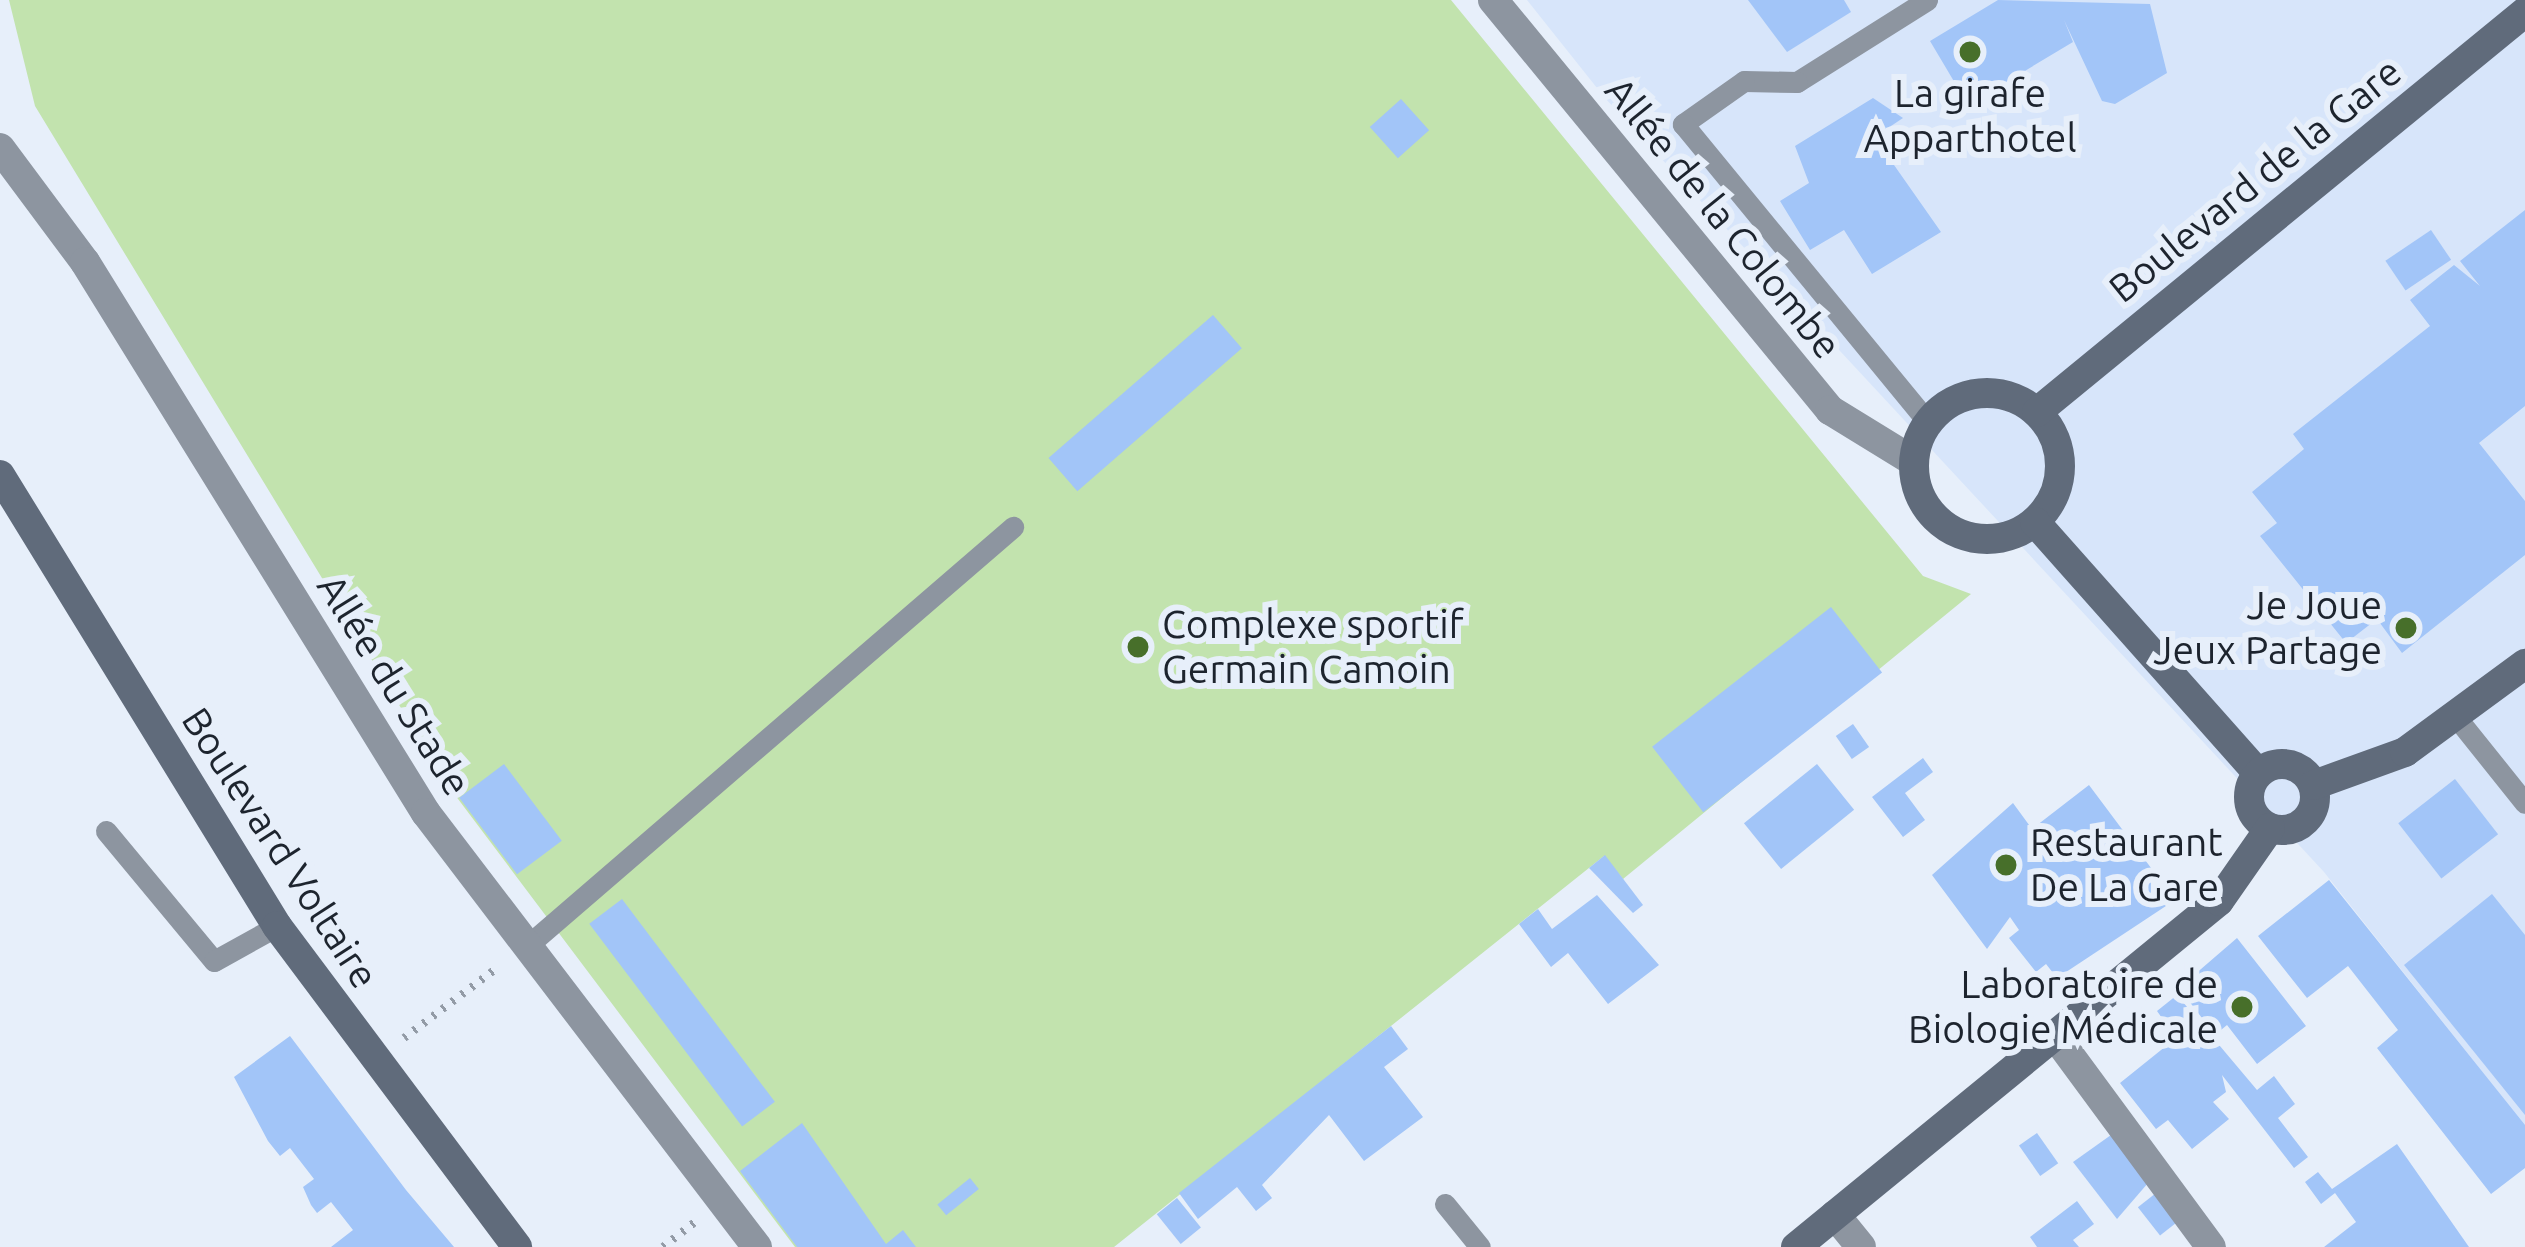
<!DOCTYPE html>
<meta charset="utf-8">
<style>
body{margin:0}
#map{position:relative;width:2525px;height:1247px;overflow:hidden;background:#e7effa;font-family:Ubuntu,sans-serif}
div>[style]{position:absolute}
.built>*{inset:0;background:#d7e5fa}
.green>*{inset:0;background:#c2e3ae}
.building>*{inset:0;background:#a2c5f8;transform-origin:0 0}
.path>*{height:8px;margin-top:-4px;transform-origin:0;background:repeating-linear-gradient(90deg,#939ba6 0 3px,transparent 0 12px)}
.lane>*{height:21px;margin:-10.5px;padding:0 10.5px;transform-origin:10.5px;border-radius:10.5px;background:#8d95a0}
.street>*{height:30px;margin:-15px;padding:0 15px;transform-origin:15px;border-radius:15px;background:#8d95a0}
.secondary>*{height:30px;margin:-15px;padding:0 15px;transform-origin:15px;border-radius:15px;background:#606b7b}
.secondary>.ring{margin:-15px;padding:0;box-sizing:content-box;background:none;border:30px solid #606b7b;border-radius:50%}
.dots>*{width:33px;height:33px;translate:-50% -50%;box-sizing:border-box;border:6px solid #e7effa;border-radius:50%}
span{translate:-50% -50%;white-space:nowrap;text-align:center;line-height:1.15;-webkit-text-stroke:12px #e7effa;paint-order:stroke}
.poi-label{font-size:39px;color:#1d242e}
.right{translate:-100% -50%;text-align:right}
.left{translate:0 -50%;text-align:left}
.street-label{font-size:39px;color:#1d242e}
</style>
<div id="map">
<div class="built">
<div style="clip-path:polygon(1527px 0,2525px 0,2525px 1126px,2324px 872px,1605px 98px)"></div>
</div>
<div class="green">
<div style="clip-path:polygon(9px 0,1451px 0,1923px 576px,1971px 594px,1623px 879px,1604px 856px,1114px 1247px,795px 1247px,449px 787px,35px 106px)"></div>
</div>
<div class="building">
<div style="clip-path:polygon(1748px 0,1844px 0,1851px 12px,1787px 52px)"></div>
<div style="clip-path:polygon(1998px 0,2150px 4px,2167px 73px,2115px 104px,2102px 101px,2064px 20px,2073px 42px,1968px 105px,1930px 41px)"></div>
<div style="clip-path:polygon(1873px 98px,1903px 118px,1891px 126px,1904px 145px,1887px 155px,1941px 232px,1872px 274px,1844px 230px,1810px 250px,1780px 201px,1809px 183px,1795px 146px)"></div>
<div style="left:1401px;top:99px;width:42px;height:42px;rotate:48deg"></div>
<div style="clip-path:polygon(2525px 210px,2525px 406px,2479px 443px,2525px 501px,2525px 555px,2402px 653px,2377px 619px,2346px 643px,2260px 536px,2277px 523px,2252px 492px,2304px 449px,2293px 434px,2430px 326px,2410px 300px,2454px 265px,2480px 286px,2460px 261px)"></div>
<div style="left:2431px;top:230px;width:36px;height:55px;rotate:56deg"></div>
<div style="left:1213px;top:315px;width:44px;height:218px;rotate:49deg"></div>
<div style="left:1831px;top:607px;width:83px;height:227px;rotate:52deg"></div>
<div style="left:1853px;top:724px;width:28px;height:21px;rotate:55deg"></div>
<div style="clip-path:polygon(1923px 758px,1933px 772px,1905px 793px,1925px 820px,1903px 837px,1872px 797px)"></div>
<div style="left:504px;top:764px;width:96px;height:56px;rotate:53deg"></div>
<div style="left:1817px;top:764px;width:59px;height:94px;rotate:51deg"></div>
<div style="left:2455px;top:779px;width:70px;height:72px;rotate:52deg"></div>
<div style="clip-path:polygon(2089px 785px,2175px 900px,2057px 978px,2046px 964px,2036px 972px,2009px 938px,2019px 930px,2010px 917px,1987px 949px,1932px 875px,2013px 803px,2032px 829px)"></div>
<div style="clip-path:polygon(1605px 855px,1643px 905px,1633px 913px,1589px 868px)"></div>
<div style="clip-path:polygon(2329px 880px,2525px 1125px,2525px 1168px,2491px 1194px,2377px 1048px,2398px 1030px,2348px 966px,2307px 998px,2258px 936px)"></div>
<div style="clip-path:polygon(2492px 894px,2525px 935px,2525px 1115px,2404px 965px)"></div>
<div style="clip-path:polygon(1597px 895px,1659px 965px,1608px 1004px,1568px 953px,1551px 967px,1519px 924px,1538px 909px,1552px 929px)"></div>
<div style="left:622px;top:899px;width:254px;height:41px;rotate:53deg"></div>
<div style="clip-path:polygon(2237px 938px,2306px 1026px,2257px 1064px,2227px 1025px,2215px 1035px,2179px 988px)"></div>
<div style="clip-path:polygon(2177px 995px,2257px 1090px,2274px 1076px,2295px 1104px,2278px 1118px,2308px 1157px,2294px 1168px,2222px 1075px,2226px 1092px,2213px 1102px,2229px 1119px,2192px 1149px,2168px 1120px,2156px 1129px,2120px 1083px,2176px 1038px,2157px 1011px)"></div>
<div style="clip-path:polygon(1391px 1026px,1408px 1049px,1384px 1067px,1423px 1117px,1364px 1161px,1329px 1115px,1262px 1185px,1272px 1198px,1256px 1211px,1237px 1187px,1198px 1219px,1179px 1193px)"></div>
<div style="clip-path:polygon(290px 1036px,406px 1190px,454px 1247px,331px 1247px,353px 1230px,331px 1202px,317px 1213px,311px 1205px,303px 1187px,314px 1179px,290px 1148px,280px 1156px,268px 1141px,234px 1077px)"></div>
<div style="clip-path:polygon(802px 1123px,886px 1244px,903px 1230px,916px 1247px,797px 1247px,740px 1171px)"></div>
<div style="left:2037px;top:1133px;width:37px;height:22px;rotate:55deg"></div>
<div style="clip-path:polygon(2111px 1135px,2148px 1183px,2117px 1219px,2073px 1162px)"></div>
<div style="clip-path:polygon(2397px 1144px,2469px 1247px,2324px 1247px,2356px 1222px,2335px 1193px,2321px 1204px,2305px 1182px,2318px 1172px,2332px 1189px)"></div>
<div style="left:970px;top:1178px;width:14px;height:42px;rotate:51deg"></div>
<div style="left:2156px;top:1193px;width:36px;height:23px;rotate:52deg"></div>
<div style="left:1177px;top:1198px;width:38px;height:26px;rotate:51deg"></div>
<div style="clip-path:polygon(2077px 1201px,2094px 1224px,2073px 1240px,2079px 1247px,2037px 1247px,2030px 1237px)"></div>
</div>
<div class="path">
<div style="left:404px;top:1038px;width:116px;rotate:-37deg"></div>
<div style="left:663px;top:1247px;width:41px;rotate:-38deg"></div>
</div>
<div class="lane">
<div style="left:1927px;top:0;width:154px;rotate:147.8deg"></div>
<div style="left:1797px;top:82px;width:53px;rotate:-178.9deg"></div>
<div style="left:1744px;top:81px;width:75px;rotate:144.8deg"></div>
<div style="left:1683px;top:124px;width:386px;rotate:50.6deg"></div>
<div style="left:2456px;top:717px;width:110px;rotate:51.3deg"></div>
<div style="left:106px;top:831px;width:169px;rotate:50.3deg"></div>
<div style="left:214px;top:961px;width:72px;rotate:-29.1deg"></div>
<div style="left:527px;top:946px;width:642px;rotate:-40.77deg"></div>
<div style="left:1445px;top:1204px;width:55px;rotate:50.9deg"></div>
</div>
<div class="street">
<div style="left:1493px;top:0;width:531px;rotate:50.58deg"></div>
<div style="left:1830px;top:410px;width:97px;rotate:31.6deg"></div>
<div style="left:0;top:148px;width:142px;rotate:53.3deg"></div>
<div style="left:85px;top:262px;width:648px;rotate:58.25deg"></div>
<div style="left:426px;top:813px;width:546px;rotate:52.67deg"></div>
<div style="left:2059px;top:1041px;width:256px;rotate:53.6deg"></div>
<div style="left:1835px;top:1215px;width:41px;rotate:50.9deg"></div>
</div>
<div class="secondary">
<div class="ring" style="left:1914px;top:393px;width:116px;height:116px"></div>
<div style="left:2037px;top:412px;width:631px;rotate:-39.34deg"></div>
<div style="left:0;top:475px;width:529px;rotate:58.44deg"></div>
<div style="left:277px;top:926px;width:401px;rotate:53.2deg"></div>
<div style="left:2035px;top:522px;width:336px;rotate:48.4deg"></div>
<div class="ring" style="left:2249px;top:764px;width:36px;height:36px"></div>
<div style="left:2314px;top:785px;width:97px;rotate:-19.9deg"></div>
<div style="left:2405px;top:752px;width:149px;rotate:-36.3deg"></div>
<div style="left:1796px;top:1247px;width:546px;rotate:-39.28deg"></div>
<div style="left:2219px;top:901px;width:89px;rotate:-55.1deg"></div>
</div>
<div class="dots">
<div style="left:1970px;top:52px;background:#476f2a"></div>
<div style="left:2406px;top:628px;background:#476f2a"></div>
<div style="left:1138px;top:647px;background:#476f2a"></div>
<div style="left:2006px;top:865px;background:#476f2a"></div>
<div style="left:2242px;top:1007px;background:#476f2a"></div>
</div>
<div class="poi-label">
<span style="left:1970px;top:116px">La girafe<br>Apparthotel</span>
<span class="right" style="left:2382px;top:628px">Je Joue<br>Jeux Partage</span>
<span class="left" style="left:1162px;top:647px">Complexe sportif<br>Germain Camoin</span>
<span class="left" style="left:2030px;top:865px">Restaurant<br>De La Gare</span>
<span class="right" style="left:2218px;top:1007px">Laboratoire de<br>Biologie Médicale</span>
</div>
<div class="street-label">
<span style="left:2255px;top:180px;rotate:-39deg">Boulevard de la Gare</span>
<span style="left:1723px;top:218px;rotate:51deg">Allée de la Colombe</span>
<span style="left:394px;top:685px;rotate:58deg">Allée du Stade</span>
<span style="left:280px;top:848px;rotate:57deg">Boulevard Voltaire</span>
</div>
</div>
